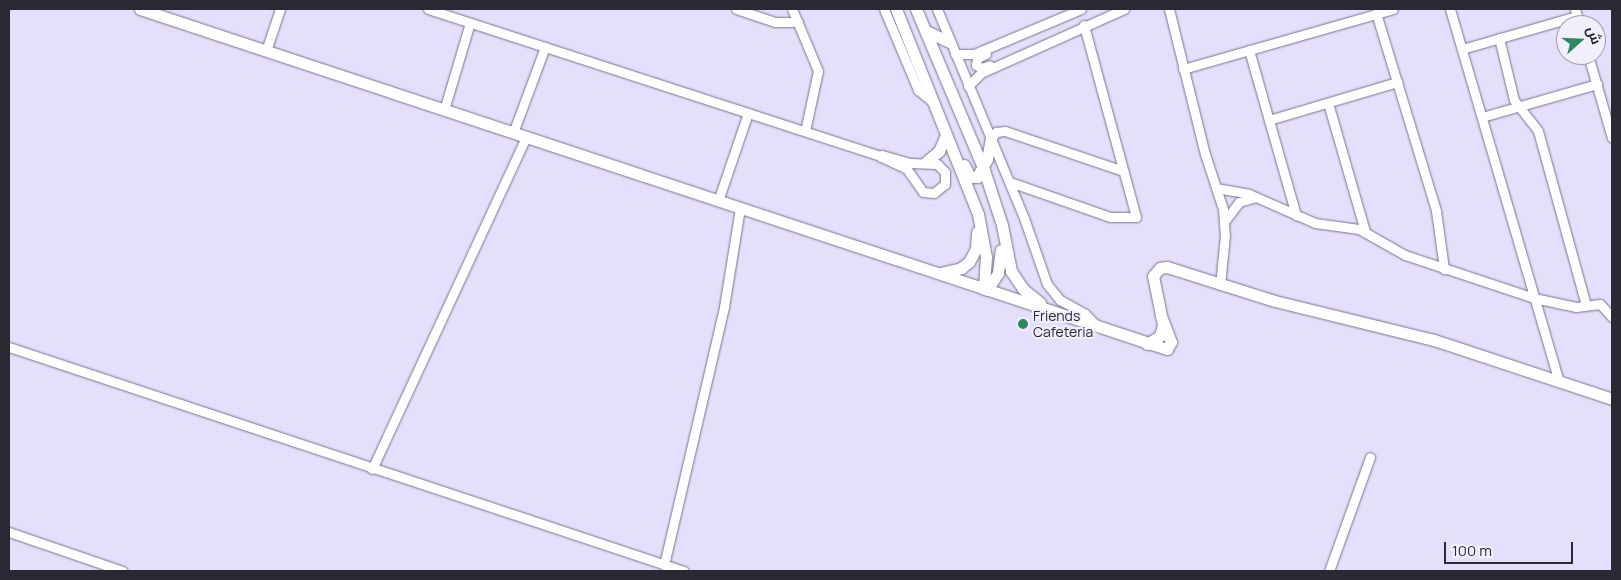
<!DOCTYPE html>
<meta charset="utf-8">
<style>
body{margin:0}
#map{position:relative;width:1621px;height:580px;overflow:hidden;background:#e6dffc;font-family:Manrope,Cairo,sans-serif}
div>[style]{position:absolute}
.roads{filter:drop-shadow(0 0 1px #79738d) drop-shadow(0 0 1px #79738d)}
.minor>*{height:9px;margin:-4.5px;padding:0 4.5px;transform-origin:4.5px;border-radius:4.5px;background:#fff}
.major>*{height:11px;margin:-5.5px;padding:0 5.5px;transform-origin:5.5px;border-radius:5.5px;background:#fff}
.dots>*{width:14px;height:14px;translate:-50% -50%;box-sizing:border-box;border:2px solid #f2effb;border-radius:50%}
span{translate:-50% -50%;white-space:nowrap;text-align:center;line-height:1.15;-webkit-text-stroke:4px #f2effb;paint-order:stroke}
.poi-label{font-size:14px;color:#2b2833}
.left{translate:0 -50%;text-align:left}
.frame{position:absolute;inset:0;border:10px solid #2b2833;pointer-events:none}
.north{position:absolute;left:1556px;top:15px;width:50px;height:50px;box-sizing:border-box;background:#f2effb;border:1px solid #a29fab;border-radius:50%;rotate:70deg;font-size:14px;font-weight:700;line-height:20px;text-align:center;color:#2b2833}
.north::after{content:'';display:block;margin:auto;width:18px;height:22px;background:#2c8960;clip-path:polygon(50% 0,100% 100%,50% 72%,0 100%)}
.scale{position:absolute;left:1444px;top:542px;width:129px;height:22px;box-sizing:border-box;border:2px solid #2b2833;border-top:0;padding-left:6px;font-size:15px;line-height:18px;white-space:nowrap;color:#2b2833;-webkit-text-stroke:4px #f2effb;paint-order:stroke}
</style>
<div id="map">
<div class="roads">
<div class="minor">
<div style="left:428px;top:9px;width:475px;rotate:18deg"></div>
<div style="left:736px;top:9px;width:41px;rotate:18.4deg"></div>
<div style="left:775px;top:22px;width:23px"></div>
<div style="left:792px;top:9px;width:67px;rotate:67.2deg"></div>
<div style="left:818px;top:71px;width:61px;rotate:102.2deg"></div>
<div style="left:884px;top:9px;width:88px;rotate:67.2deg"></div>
<div style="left:918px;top:90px;width:19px;rotate:39deg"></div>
<div style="left:937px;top:9px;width:226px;rotate:67.4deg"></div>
<div style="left:1024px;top:218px;width:70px;rotate:70.8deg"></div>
<div style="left:1047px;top:284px;width:21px;rotate:51deg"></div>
<div style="left:1060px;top:300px;width:29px;rotate:29deg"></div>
<div style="left:1085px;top:314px;width:18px;rotate:45deg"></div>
<div style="left:1169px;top:9px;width:149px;rotate:76.1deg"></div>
<div style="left:1205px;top:154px;width:58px;rotate:71.9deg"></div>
<div style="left:1223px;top:209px;width:26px;rotate:86deg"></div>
<div style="left:1225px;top:235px;width:50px;rotate:95.7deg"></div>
<div style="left:1450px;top:9px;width:388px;rotate:73.7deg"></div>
<div style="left:1575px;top:9px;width:17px;rotate:73deg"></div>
<div style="left:1376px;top:13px;width:207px;rotate:73.1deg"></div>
<div style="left:1436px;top:211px;width:59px;rotate:82.1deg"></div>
<div style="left:1499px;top:38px;width:64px;rotate:76.4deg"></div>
<div style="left:1514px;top:100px;width:39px;rotate:52deg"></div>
<div style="left:1538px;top:131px;width:180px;rotate:74.6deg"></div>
<div style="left:1462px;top:49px;width:120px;rotate:-16deg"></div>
<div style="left:1249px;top:50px;width:172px;rotate:74.1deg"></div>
<div style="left:266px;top:51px;width:44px;rotate:-71.6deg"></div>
<div style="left:955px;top:54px;width:19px"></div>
<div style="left:974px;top:54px;width:116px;rotate:-22.8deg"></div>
<div style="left:986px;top:54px;width:10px;rotate:156deg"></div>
<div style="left:977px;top:58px;width:7px;rotate:98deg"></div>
<div style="left:976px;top:65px;width:6px;rotate:31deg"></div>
<div style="left:981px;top:68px;width:9px;rotate:-18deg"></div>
<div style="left:1588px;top:55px;width:86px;rotate:73.9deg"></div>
<div style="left:1183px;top:69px;width:218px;rotate:-15.9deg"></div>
<div style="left:968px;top:86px;width:18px;rotate:-45deg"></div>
<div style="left:981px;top:73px;width:157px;rotate:-24.1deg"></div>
<div style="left:1328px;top:103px;width:133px;rotate:73.9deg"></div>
<div style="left:444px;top:110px;width:91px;rotate:-73.4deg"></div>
<div style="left:1482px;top:117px;width:120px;rotate:-16deg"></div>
<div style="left:1269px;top:120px;width:134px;rotate:-16.5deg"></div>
<div style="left:513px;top:133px;width:92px;rotate:-69.6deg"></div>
<div style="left:991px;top:139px;width:9px;rotate:-54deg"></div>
<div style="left:996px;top:132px;width:9px;rotate:-6deg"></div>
<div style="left:1005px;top:131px;width:125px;rotate:18.7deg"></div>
<div style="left:882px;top:155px;width:29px;rotate:16deg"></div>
<div style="left:910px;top:163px;width:27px;rotate:2deg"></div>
<div style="left:937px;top:164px;width:11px;rotate:45deg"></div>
<div style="left:945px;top:172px;width:12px;rotate:90deg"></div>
<div style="left:945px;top:184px;width:14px;rotate:141deg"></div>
<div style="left:934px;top:193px;width:11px;rotate:-175deg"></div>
<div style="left:923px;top:192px;width:28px;rotate:-125deg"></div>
<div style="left:907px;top:169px;width:29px;rotate:-155deg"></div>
<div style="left:881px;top:157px;width:2px;rotate:-63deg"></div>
<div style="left:1010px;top:182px;width:106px;rotate:19.3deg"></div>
<div style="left:1110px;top:217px;width:26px"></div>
<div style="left:1136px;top:217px;width:199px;rotate:-105.2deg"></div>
<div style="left:1216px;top:188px;width:34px;rotate:10deg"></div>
<div style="left:1249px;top:194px;width:72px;rotate:23.7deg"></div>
<div style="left:1315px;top:223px;width:44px;rotate:7.8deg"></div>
<div style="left:1359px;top:229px;width:53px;rotate:29.5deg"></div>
<div style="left:1405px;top:255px;width:136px;rotate:18.4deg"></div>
<div style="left:1534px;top:298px;width:43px;rotate:12.1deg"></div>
<div style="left:1576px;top:307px;width:24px;rotate:-7deg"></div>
<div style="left:1600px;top:304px;width:18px;rotate:47deg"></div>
<div style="left:718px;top:201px;width:93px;rotate:-71.2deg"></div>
<div style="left:1224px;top:222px;width:25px;rotate:-53deg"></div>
<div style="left:1239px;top:202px;width:18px;rotate:-16deg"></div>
<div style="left:9px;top:347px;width:711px;rotate:18.36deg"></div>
<div style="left:372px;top:469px;width:366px;rotate:-65.1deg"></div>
<div style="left:9px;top:532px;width:120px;rotate:19deg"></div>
<div style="left:664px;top:565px;width:265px;rotate:-76.9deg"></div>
<div style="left:724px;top:307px;width:100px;rotate:-80.8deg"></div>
<div style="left:1329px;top:571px;width:121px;rotate:-70.2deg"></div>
</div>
<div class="major">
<div style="left:140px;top:9px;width:1082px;rotate:18.32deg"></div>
<div style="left:1167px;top:349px;width:8px;rotate:-60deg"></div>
<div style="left:1171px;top:342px;width:28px;rotate:-111deg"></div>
<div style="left:896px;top:9px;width:221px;rotate:68.2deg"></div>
<div style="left:978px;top:214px;width:44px;rotate:79.5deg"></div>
<div style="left:986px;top:257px;width:32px;rotate:94deg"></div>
<div style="left:916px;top:9px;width:175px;rotate:67.1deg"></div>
<div style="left:984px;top:170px;width:58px;rotate:71.9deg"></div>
<div style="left:1002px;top:225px;width:47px;rotate:78.9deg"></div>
<div style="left:1011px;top:271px;width:22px;rotate:56deg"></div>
<div style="left:1023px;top:289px;width:22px;rotate:39deg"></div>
<div style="left:926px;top:31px;width:26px;rotate:25deg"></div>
<div style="left:926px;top:162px;width:17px;rotate:-40deg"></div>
<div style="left:939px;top:151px;width:17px;rotate:-66deg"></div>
<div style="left:964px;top:165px;width:13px;rotate:63deg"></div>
<div style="left:970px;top:177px;width:7px"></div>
<div style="left:977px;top:177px;width:21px;rotate:-61deg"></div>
<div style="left:987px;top:159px;width:20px;rotate:-79deg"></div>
<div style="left:940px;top:273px;width:22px;rotate:-13deg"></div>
<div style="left:961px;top:268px;width:10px;rotate:-37deg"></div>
<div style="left:969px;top:262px;width:16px;rotate:-63deg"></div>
<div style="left:976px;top:248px;width:16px;rotate:-86deg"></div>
<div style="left:987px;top:290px;width:20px;rotate:-57deg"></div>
<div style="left:998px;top:273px;width:23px;rotate:-83deg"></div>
<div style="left:1147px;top:344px;width:15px;rotate:-32deg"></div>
<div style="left:1160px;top:336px;width:11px;rotate:-75deg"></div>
<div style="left:1163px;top:325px;width:50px;rotate:-101.5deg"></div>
<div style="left:1153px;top:276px;width:11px;rotate:-49deg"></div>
<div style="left:1160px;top:268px;width:7px;rotate:-8deg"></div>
<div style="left:1167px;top:267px;width:113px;rotate:17.5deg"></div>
<div style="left:1275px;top:301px;width:164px;rotate:13.8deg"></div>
<div style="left:1434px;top:340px;width:188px;rotate:18.3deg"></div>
</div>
</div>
<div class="dots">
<div style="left:1023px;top:324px;background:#2c8960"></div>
</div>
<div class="poi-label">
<span class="left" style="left:1033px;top:324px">Friends<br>Cafeteria</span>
</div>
<div class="frame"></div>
<div class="north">ش</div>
<div class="scale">100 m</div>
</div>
